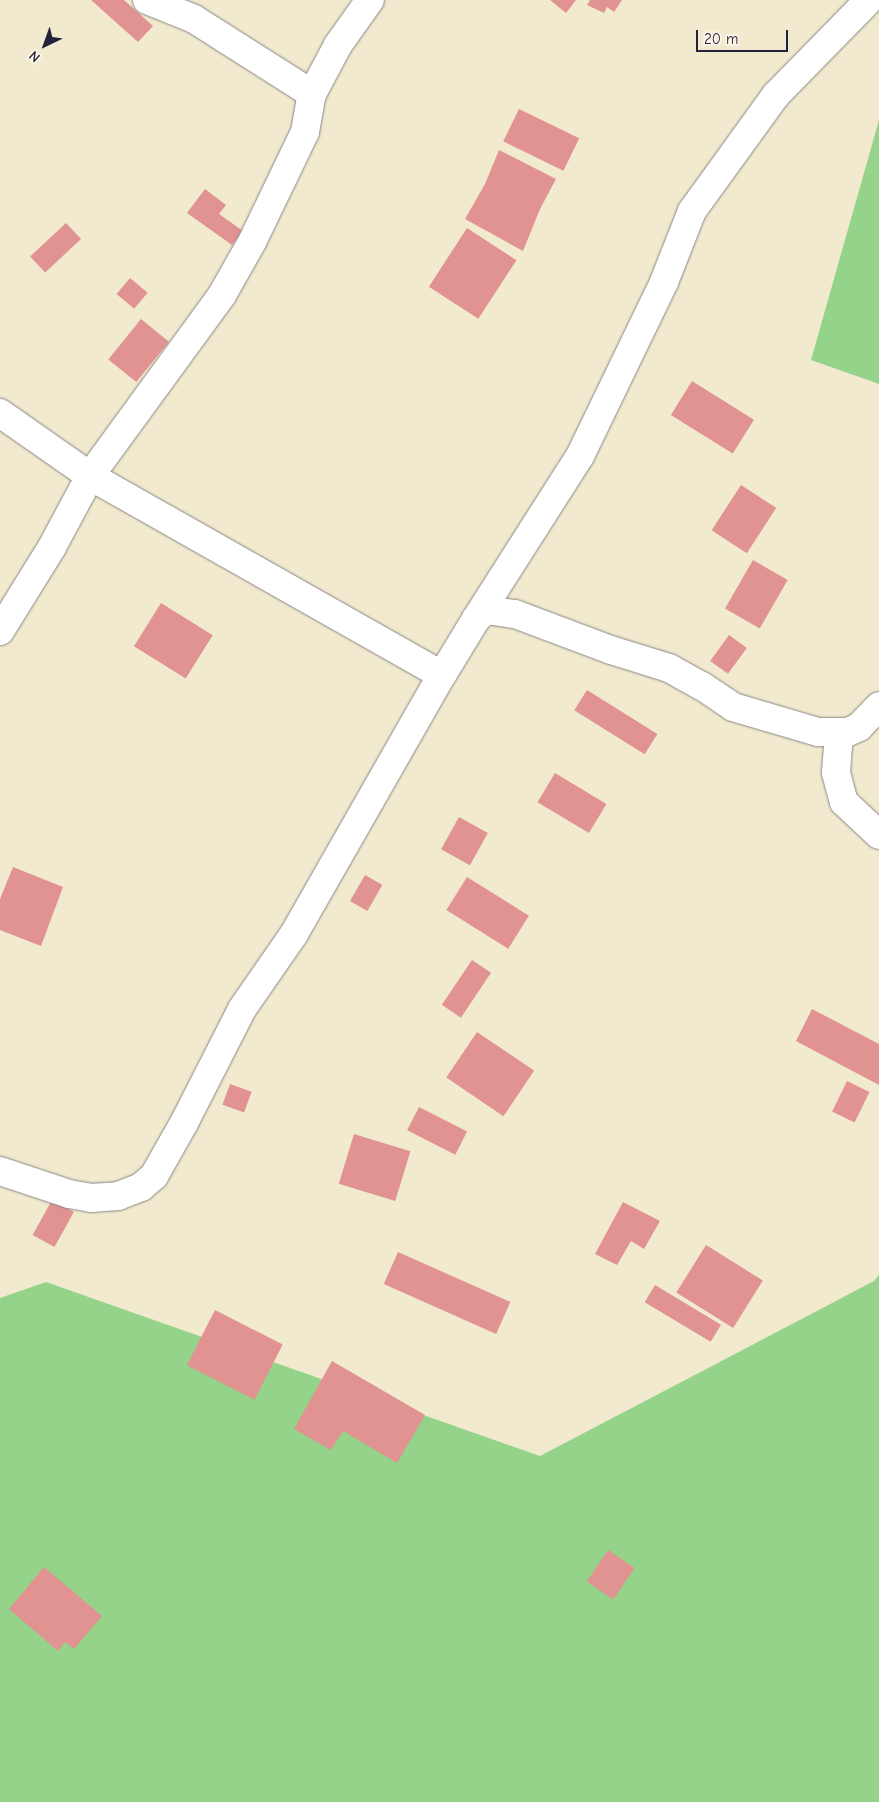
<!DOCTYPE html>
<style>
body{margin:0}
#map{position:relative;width:879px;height:1802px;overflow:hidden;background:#f1eacf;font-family:"Comic Neue",sans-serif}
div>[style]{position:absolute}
.green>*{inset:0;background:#94d389}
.building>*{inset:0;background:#e19391;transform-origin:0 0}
.roads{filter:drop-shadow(0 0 1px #8a8685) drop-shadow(0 0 1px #8a8685)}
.minor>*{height:28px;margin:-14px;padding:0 14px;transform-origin:14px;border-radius:14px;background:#fff}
span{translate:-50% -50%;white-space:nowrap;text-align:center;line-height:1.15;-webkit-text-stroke:4px #fcf5e5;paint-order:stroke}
.north{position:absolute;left:20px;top:20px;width:50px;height:50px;-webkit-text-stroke:4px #fcf5e5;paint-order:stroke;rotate:222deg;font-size:14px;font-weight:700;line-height:20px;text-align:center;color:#22223b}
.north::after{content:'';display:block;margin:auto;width:18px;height:22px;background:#22223b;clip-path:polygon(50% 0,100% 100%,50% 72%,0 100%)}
.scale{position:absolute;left:696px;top:30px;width:92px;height:22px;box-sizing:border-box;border:2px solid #22223b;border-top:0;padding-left:6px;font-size:15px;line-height:18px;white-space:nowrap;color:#22223b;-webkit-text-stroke:4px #fcf5e5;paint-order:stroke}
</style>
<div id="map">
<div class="green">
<div style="clip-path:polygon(879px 120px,879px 384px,811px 360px)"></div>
<div style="clip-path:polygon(879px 1275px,879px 1802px,0 1802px,0 1298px,46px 1282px,540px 1456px,874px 1281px)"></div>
</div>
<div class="building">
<div style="clip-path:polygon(91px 0,124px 0,153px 26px,138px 42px)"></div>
<div style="clip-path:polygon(550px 0,576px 0,566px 13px)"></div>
<div style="clip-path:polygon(590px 0,622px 0,614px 12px,607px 7px,604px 13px,587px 5px)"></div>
<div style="left:519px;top:109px;width:67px;height:36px;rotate:26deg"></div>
<div style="clip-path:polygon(499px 150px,556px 179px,540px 209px,523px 251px,465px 219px,485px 184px)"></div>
<div style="clip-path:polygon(205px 189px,226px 205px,219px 214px,243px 231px,232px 245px,187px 213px)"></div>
<div style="left:66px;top:223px;width:22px;height:49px;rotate:47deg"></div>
<div style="left:467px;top:228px;width:59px;height:70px;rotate:33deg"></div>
<div style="left:130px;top:278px;width:23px;height:21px;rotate:40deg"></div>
<div style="left:141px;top:319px;width:36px;height:52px;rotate:39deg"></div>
<div style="left:692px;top:381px;width:73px;height:40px;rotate:32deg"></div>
<div style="left:741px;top:485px;width:42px;height:54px;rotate:33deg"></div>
<div style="left:753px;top:560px;width:40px;height:56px;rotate:30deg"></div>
<div style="left:161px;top:603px;width:61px;height:51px;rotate:32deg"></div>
<div style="left:729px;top:635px;width:22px;height:32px;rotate:36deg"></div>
<div style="left:587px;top:690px;width:83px;height:24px;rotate:32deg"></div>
<div style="left:555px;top:773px;width:60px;height:34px;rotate:31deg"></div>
<div style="left:459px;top:817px;width:33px;height:37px;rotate:29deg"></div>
<div style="clip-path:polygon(13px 867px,63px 887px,41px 946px,0 930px,0 899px)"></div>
<div style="left:365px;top:875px;width:20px;height:30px;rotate:30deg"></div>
<div style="left:467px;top:877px;width:73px;height:39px;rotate:32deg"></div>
<div style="left:472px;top:960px;width:23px;height:54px;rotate:34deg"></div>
<div style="clip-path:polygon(812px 1009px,879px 1044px,879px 1085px,796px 1041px)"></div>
<div style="left:477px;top:1032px;width:69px;height:55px;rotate:34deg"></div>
<div style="left:847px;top:1081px;width:25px;height:34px;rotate:26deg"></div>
<div style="left:230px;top:1084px;width:23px;height:22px;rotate:20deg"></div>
<div style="left:419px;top:1107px;width:54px;height:26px;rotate:27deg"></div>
<div style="left:354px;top:1134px;width:59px;height:52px;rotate:17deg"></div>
<div style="left:52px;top:1200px;width:25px;height:40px;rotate:29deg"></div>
<div style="clip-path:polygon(623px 1202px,660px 1221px,644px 1249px,631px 1241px,617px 1265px,595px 1254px)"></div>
<div style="left:706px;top:1245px;width:67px;height:56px;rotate:32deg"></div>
<div style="left:398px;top:1252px;width:123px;height:35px;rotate:24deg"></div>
<div style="left:655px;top:1285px;width:77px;height:20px;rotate:31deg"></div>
<div style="left:215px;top:1310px;width:76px;height:62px;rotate:27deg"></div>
<div style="clip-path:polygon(332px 1361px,425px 1415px,397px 1463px,343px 1431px,331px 1450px,294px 1429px)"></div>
<div style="left:608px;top:1550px;width:32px;height:38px;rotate:34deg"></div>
<div style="clip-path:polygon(44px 1567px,102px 1616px,74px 1649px,65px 1642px,58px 1651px,9px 1609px)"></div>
</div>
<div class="roads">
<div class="minor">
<div style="left:147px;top:0;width:51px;rotate:22deg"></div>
<div style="left:194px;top:19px;width:140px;rotate:32.4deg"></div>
<div style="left:0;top:413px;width:110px;rotate:35deg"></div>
<div style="left:90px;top:476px;width:404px;rotate:29.5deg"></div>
<div style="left:476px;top:619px;width:193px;rotate:-57.5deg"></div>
<div style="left:580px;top:456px;width:193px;rotate:-64.2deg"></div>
<div style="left:664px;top:282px;width:76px;rotate:-68.5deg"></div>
<div style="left:692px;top:211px;width:143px;rotate:-54.1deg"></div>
<div style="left:776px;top:95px;width:133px;rotate:-45.6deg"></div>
<div style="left:0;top:631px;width:99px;rotate:-58.2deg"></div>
<div style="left:52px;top:547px;width:81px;rotate:-61.8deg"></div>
<div style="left:90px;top:476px;width:224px;rotate:-53.9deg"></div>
<div style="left:222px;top:295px;width:61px;rotate:-60.5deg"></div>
<div style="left:252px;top:242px;width:122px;rotate:-64.3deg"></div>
<div style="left:305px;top:132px;width:39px;rotate:-80deg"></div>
<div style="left:312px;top:94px;width:55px;rotate:-62deg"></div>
<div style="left:338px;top:45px;width:55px;rotate:-54.6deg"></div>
<div style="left:839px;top:733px;width:40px;rotate:94.3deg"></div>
<div style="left:836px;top:773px;width:30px;rotate:75deg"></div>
<div style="left:844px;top:802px;width:48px;rotate:43.3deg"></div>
<div style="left:0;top:1171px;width:73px;rotate:18.4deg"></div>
<div style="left:69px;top:1194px;width:22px;rotate:10deg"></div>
<div style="left:91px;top:1198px;width:27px;rotate:-4deg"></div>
<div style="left:118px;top:1196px;width:25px;rotate:-21deg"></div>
<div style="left:141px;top:1187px;width:17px;rotate:-40deg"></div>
<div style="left:154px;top:1176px;width:61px;rotate:-60.5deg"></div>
<div style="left:184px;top:1123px;width:128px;rotate:-63deg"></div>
<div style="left:242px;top:1009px;width:91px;rotate:-55.3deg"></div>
<div style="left:294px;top:934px;width:298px;rotate:-60.3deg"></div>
<div style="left:442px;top:675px;width:66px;rotate:-58.7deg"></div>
<div style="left:476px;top:619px;width:13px;rotate:-42deg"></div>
<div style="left:486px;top:610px;width:29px;rotate:8deg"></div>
<div style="left:515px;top:614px;width:103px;rotate:20.6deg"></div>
<div style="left:611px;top:650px;width:61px;rotate:17.2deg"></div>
<div style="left:669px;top:668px;width:38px;rotate:29deg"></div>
<div style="left:702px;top:686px;width:37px;rotate:34deg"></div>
<div style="left:733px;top:707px;width:89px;rotate:16.4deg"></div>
<div style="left:818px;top:732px;width:30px"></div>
<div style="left:848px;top:732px;width:12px;rotate:-24deg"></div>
<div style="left:859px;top:727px;width:29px;rotate:-46deg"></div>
</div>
</div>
<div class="north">N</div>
<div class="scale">20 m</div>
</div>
